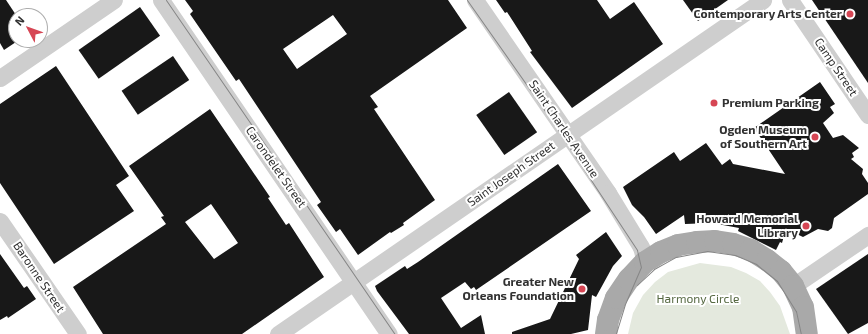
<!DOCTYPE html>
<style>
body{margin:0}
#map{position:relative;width:868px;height:334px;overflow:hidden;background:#fff;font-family:"Exo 2",sans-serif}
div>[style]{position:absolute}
.green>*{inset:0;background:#e4e9de}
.building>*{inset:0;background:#181818;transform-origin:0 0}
.minor>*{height:17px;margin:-8.5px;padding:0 8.5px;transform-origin:8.5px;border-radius:8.5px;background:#cecece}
.major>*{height:22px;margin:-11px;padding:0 11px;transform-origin:11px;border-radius:11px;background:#a9a9a9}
.tram>*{height:1px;margin:-0.5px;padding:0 0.5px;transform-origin:0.5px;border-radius:0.5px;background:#868686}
.dots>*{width:11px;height:11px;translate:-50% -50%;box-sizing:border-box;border:2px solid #fff;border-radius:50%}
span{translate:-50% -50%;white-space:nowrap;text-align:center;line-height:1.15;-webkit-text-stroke:4px #fff;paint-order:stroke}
.poi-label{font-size:12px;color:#313131;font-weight:700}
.right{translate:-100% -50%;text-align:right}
.left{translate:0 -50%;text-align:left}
.street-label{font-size:12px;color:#313131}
.park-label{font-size:12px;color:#566942}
.north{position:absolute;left:8px;top:8px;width:40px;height:40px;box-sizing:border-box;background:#fff;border:1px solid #adadad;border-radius:50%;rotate:311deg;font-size:11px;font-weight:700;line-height:16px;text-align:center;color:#313131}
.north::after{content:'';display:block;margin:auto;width:14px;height:18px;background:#d64654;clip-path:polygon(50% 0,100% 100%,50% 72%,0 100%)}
</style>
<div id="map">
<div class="green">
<div style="clip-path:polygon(700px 263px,731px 267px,746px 273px,760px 281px,770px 292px,780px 306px,790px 334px,628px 334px,633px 313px,643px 295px,655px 282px,668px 272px)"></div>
</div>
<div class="building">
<div style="clip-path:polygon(0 0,6px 0,16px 15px,16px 42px,4px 50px,0 43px)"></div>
<div style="clip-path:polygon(evenodd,185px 0,448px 0,467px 28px,370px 96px,378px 107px,374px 109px,435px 200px,403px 223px,404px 225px,391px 233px,390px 232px,358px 255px,340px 229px,336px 232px,317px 205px,321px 202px,239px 79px,236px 81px,190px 14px,193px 11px,185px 0,333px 15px,347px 34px,297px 69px,283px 49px,333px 15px)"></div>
<div style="clip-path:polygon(496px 0,597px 0,610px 19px,634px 2px,663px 44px,572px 108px,530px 52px,532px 51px,507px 12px,505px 13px)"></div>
<div style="clip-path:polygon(683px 0,728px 0,698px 21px)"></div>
<div style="clip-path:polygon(812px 0,868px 0,868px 83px)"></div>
<div style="left:140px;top:7px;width:35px;height:75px;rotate:55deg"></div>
<div style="left:173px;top:56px;width:29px;height:62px;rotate:56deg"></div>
<div style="clip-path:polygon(56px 66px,129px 176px,116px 185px,134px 211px,54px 264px,0 183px,0 104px)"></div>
<div style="clip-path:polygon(820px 82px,835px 104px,830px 107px,834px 113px,823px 123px,833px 138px,843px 135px,859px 148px,852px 153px,854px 157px,851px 159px,863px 169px,862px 174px,868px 183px,868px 194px,834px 218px,832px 228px,828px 231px,818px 229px,803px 237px,786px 229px,782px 243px,780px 242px,776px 250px,738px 231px,739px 228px,712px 223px,685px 224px,684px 215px,656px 234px,644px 217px,632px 205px,623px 187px,674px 152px,680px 161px,706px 143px,722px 165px,730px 159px,733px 164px,785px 174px,754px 128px)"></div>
<div style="left:509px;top:92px;width:49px;height:40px;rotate:55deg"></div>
<div style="clip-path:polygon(evenodd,210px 109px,270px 197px,268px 198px,286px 225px,289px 223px,324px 277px,242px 334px,103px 334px,73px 287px,166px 224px,161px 217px,164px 216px,129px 166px,210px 109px,211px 204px,238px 243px,214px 259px,185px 222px,211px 204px)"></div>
<div style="clip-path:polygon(558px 164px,591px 211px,476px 290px,474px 287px,471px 289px,465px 282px,441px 298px,461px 328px,481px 315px,485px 334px,409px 334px,377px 291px,375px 286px,405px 266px,407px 269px,418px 262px)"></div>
<div style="clip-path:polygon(606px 232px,622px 256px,613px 266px,596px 297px,592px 295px,588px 330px,571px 334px,512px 334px,512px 332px,550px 319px,579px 259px,576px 255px)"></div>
<div style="clip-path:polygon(0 254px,24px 288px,27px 286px,36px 299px,8px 318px,7px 316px,0 320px)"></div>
<div style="clip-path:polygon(868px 254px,868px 323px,848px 334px,816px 289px)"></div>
</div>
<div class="minor">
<div style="left:161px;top:0;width:404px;rotate:55.7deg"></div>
<div style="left:475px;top:0;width:234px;rotate:55.4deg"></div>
<div style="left:608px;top:193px;width:63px;rotate:58.6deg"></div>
<div style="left:641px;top:247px;width:16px;rotate:75deg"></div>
<div style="left:790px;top:0;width:139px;rotate:55.9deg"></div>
<div style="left:0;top:78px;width:138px;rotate:-34.4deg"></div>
<div style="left:0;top:221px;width:137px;rotate:55.4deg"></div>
<div style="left:793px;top:286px;width:91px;rotate:-34.2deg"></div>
<div style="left:278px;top:334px;width:589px;rotate:-34.55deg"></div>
</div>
<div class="major">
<div style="left:606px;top:334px;width:14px;rotate:-82deg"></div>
<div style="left:608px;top:320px;width:23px;rotate:-70deg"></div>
<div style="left:616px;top:298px;width:23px;rotate:-56deg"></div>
<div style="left:629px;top:279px;width:23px;rotate:-47deg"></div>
<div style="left:645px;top:262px;width:19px;rotate:-32deg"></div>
<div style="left:661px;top:252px;width:18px;rotate:-22deg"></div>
<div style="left:678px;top:245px;width:19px;rotate:-9deg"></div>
<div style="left:697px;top:242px;width:18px;rotate:-3deg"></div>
<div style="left:715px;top:241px;width:18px;rotate:9deg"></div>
<div style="left:733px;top:244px;width:19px;rotate:18deg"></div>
<div style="left:751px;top:250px;width:19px;rotate:32deg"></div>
<div style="left:767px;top:260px;width:18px;rotate:38deg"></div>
<div style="left:781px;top:271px;width:19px;rotate:51deg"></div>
<div style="left:793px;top:286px;width:23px;rotate:65deg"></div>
<div style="left:803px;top:307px;width:27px;rotate:82deg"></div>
</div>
<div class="tram">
<div style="left:166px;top:0;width:405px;rotate:55.6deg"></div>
<div style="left:467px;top:0;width:151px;rotate:54.9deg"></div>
<div style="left:554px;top:124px;width:151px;rotate:56.6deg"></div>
<div style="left:637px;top:250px;width:17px;rotate:77deg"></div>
<div style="left:641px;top:267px;width:40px;rotate:113.4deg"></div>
<div style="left:625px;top:304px;width:31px;rotate:107deg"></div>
<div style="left:637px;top:285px;width:23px;rotate:-43deg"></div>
<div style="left:654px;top:269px;width:25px;rotate:-29deg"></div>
<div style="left:676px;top:257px;width:32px;rotate:-11deg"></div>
<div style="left:707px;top:251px;width:28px;rotate:8deg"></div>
<div style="left:735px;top:255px;width:23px;rotate:23deg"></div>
<div style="left:756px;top:264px;width:27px;rotate:39deg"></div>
<div style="left:777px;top:281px;width:36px;rotate:58deg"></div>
<div style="left:796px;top:311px;width:24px;rotate:78deg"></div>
</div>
<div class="dots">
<div style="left:850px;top:14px;background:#d64654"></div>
<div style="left:714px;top:103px;background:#d64654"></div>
<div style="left:815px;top:137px;background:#d64654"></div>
<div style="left:806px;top:226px;background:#d64654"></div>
<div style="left:582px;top:289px;background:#d64654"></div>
</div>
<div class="poi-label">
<span class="right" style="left:842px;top:14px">Contemporary Arts Center</span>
<span class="left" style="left:722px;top:103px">Premium Parking</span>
<span class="right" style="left:807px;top:137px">Ogden Museum<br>of Southern Art</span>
<span class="right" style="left:798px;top:226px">Howard Memorial<br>Library</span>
<span class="right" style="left:574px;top:289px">Greater New<br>Orleans Foundation</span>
</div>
<div class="street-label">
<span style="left:836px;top:67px;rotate:56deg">Camp Street</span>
<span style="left:564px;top:129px;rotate:56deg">Saint Charles Avenue</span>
<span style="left:276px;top:167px;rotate:55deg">Carondelet Street</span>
<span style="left:511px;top:174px;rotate:-35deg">Saint Joseph Street</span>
<span style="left:39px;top:277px;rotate:56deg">Baronne Street</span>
</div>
<div class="park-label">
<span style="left:698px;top:299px">Harmony Circle</span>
</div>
<div class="north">N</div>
</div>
